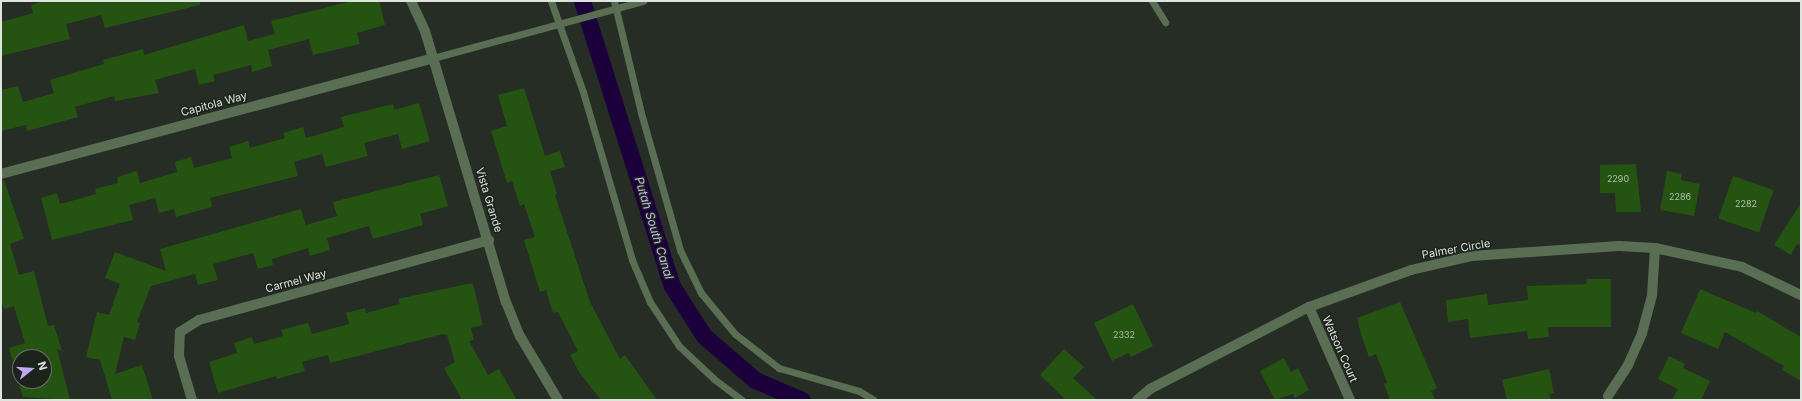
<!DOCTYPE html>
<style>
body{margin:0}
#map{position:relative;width:1802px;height:401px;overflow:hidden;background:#262d24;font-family:Inter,sans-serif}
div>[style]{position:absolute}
.canal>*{height:17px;margin:-8.5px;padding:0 8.5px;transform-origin:8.5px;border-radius:8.5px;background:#1b003b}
.building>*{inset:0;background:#255311;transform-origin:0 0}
.lane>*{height:7px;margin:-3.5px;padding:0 3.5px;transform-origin:3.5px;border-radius:3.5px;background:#5a6e53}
.street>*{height:10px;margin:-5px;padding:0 5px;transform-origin:5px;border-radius:5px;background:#5a6e53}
span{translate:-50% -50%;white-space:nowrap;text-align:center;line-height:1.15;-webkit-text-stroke:3px #1c231a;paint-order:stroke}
.number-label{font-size:9px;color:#b0c0ab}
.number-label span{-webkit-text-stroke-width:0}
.street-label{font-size:11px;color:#dfe4de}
.water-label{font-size:12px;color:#c8b8f2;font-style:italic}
.frame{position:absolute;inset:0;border:2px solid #dfe4de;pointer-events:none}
.north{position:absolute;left:12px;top:349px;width:40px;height:40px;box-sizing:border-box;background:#1c231a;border:1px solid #6a7068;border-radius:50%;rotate:73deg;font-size:11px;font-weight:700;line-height:16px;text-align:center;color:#dfe4de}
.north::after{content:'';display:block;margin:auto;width:14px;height:18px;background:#bfa9f4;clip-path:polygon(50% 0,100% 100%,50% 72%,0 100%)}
</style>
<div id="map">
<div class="canal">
<div style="left:582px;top:1px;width:299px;rotate:72.5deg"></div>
<div style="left:672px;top:286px;width:59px;rotate:57.4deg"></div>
<div style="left:704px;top:336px;width:67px;rotate:40.8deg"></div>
<div style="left:755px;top:380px;width:51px;rotate:23.1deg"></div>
</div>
<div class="building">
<div style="clip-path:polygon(44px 1px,200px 1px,200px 5px,105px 28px,101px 15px,66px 24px,70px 39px,1px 56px,1px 22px,33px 13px,31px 5px)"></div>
<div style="clip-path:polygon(352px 1px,379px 1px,385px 25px,357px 33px,360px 44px,313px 55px,309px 39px,268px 50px,272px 66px,252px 72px,251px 65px,213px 75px,215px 81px,199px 85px,195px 69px,155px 80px,159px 93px,115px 101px,114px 96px,75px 107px,78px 117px,27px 131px,26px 125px,1px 131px,1px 90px,18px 86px,23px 102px,54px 93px,50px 80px,104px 64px,103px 60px,143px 49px,144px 55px,244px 25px,248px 41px,275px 34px,271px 21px)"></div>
<div style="clip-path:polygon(524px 88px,545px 156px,560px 151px,565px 167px,550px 171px,557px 194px,555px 195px,590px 302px,620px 359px,625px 355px,657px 400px,601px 400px,579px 372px,570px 355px,578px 351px,558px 312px,553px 313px,546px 290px,540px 292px,524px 240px,535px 237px,524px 204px,520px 206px,512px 181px,507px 183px,491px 131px,507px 126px,498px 95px)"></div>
<div style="clip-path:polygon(419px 103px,430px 141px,402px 149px,398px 134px,364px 143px,368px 156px,326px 167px,322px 154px,294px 162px,298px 176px,210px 198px,212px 207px,176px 217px,174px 209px,159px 213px,155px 198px,129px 205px,133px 220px,52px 240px,41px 198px,57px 193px,60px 204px,96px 194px,95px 189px,118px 183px,117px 177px,137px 171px,140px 183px,177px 172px,175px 162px,191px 157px,194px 168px,232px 158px,229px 147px,248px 141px,250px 148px,285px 138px,283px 133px,303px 127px,306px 138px,344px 127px,341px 117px,393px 104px,394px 110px)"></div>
<div style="clip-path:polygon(1636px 164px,1641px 212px,1616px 212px,1615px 193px,1600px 193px,1600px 165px)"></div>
<div style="clip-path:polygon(1667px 171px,1682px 174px,1681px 180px,1700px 184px,1694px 216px,1660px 210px)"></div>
<div style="clip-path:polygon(439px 175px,448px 206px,420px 214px,423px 225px,373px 239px,369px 226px,327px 238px,330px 250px,310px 256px,308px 248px,272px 259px,273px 265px,258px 269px,253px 253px,213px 264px,218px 280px,198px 285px,195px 274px,151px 286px,137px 322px,140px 323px,135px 340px,124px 337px,115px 374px,142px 365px,153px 400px,112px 400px,100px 360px,86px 357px,97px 312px,109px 315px,120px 284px,105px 278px,115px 252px,166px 271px,160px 249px,301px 209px,306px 225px,337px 216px,333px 202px)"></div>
<div style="left:1733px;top:176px;width:43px;height:45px;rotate:19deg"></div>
<div style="clip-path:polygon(evenodd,1px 180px,4px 180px,24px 239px,10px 244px,19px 275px,34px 271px,48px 326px,54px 325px,62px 351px,57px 349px,70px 400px,23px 397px,9px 348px,25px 343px,14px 306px,4px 309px,1px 299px,1px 180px,20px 357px,44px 357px,44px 381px,20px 381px,20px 357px)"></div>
<div style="clip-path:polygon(1801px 203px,1801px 245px,1797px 244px,1791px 255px,1774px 245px)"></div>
<div style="clip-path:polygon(1587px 279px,1611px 279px,1611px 327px,1548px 327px,1549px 337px,1528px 339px,1527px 331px,1470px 338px,1468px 319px,1448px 322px,1446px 300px,1487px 294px,1488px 305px,1528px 300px,1527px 286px,1586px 284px)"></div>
<div style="clip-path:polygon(467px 284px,473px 284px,483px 325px,471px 328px,474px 340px,469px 341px,488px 375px,499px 369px,517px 400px,462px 400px,444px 368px,455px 362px,447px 335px,443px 334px,330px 363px,328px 355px,302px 362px,305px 371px,277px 379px,276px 376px,218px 393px,209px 362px,237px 353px,234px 343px,252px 337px,254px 344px,283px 336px,281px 330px,308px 323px,312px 334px,349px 324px,346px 313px,365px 308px,366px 313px,400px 304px,398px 299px)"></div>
<div style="clip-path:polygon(1700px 289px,1756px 313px,1757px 311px,1801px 337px,1801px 381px,1782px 370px,1784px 366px,1725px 332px,1718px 349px,1681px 333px)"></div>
<div style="clip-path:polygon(1400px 302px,1437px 388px,1431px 391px,1435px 400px,1390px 400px,1384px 384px,1387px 382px,1376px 354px,1369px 357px,1361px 334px,1357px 318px)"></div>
<div style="clip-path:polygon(1133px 304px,1153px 346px,1131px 357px,1128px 353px,1112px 361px,1094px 323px)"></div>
<div style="clip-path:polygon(1064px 349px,1084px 367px,1073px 378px,1097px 400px,1066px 400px,1040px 375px)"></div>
<div style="clip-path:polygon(1669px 356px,1685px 364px,1683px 368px,1710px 381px,1701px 400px,1672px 400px,1678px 389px,1658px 379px)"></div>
<div style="clip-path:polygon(1284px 358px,1291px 372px,1298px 368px,1309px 390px,1295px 398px,1293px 394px,1275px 400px,1260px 371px)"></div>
<div style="clip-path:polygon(1549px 369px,1554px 393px,1549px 394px,1551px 400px,1507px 400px,1502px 380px)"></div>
</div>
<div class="lane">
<div style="left:551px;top:1px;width:96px;rotate:70.6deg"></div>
<div style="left:583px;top:92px;width:175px;rotate:73.7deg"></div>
<div style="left:632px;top:260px;width:46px;rotate:66.8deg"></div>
<div style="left:650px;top:302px;width:53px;rotate:56.6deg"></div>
<div style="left:679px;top:346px;width:48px;rotate:43.3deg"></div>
<div style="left:714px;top:379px;width:35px;rotate:37deg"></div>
<div style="left:614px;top:1px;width:115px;rotate:76.4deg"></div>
<div style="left:641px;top:113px;width:142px;rotate:74.1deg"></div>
<div style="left:680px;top:250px;width:48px;rotate:64deg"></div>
<div style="left:701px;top:293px;width:53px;rotate:50.3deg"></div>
<div style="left:735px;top:334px;width:56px;rotate:37.7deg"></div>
<div style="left:779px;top:368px;width:83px;rotate:16deg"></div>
<div style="left:859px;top:391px;width:17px;rotate:31deg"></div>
<div style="left:1152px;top:1px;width:25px;rotate:58deg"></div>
<div style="left:433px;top:58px;width:218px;rotate:-15.2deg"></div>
</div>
<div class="street">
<div style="left:411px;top:1px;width:33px;rotate:65deg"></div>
<div style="left:425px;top:31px;width:283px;rotate:73.4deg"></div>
<div style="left:506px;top:302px;width:37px;rotate:68deg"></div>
<div style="left:520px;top:336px;width:74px;rotate:59.3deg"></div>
<div style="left:1px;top:174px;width:447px;rotate:-15deg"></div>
<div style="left:1309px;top:307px;width:102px;rotate:66.2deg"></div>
<div style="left:1608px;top:396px;width:37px;rotate:-57deg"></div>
<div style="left:1628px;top:365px;width:35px;rotate:-66deg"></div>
<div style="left:1642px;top:333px;width:39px;rotate:-75deg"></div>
<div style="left:1652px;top:295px;width:47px;rotate:-86.3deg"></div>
<div style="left:192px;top:400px;width:46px;rotate:-106.5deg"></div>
<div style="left:179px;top:356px;width:24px;rotate:-88deg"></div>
<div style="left:180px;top:332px;width:22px;rotate:-32deg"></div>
<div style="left:199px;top:320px;width:301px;rotate:-15.4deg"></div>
<div style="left:1137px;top:400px;width:17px;rotate:-40deg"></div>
<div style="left:1150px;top:389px;width:179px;rotate:-27.3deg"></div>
<div style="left:1309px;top:307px;width:109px;rotate:-19.9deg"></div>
<div style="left:1411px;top:270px;width:63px;rotate:-12.9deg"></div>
<div style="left:1472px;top:256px;width:147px;rotate:-3.9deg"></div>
<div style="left:1619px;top:246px;width:36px;rotate:3deg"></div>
<div style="left:1655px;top:248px;width:89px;rotate:12.3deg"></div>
<div style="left:1742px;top:267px;width:65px;rotate:25.4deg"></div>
</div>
<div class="number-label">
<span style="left:1618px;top:179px">2290</span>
<span style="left:1680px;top:197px">2286</span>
<span style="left:1746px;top:204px">2282</span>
<span style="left:1124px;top:335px">2332</span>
</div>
<div class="street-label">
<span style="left:214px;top:104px;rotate:-15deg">Capitola Way</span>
<span style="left:489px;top:200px;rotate:73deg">Vista Grande</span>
<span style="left:1456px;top:249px;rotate:-10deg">Palmer Circle</span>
<span style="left:296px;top:281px;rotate:-15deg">Carmel Way</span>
<span style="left:1340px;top:349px;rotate:66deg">Watson Court</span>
</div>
<div class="water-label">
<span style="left:654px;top:228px;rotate:73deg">Putah South Canal</span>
</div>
<div class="frame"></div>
<div class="north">N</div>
</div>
